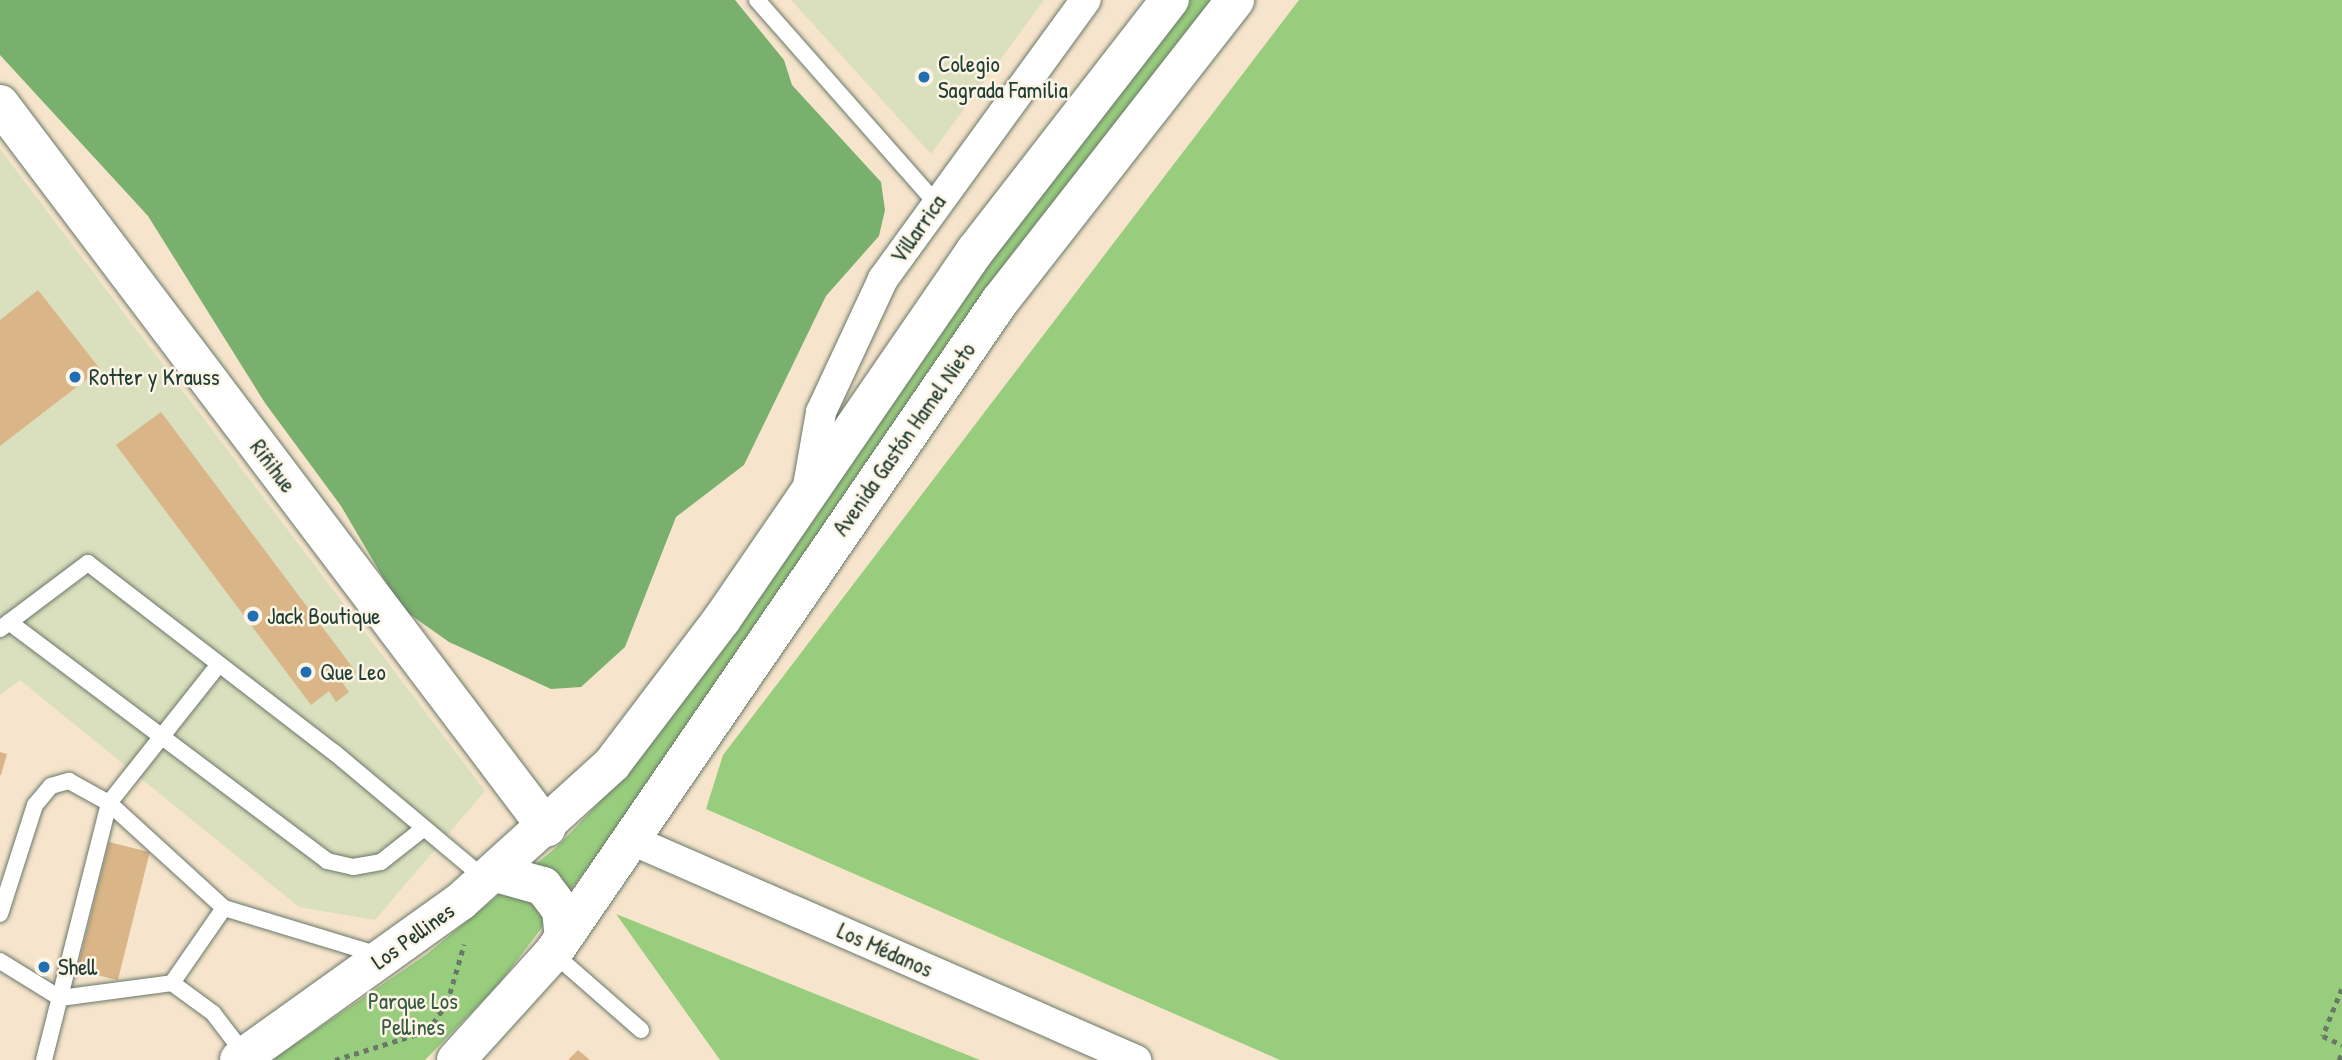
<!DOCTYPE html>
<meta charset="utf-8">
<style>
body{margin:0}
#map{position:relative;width:2342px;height:1060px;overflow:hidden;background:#f6e5cc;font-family:"Patrick Hand",sans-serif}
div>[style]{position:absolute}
.built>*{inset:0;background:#dadfbd}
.green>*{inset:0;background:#99cd7e}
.forest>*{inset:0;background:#7ab06d}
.building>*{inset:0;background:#d9b587;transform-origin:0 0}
.path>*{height:4.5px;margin-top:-2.25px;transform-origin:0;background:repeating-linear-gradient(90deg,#6a7869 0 5px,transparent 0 10px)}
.roads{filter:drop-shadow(0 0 2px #6a7869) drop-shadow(0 0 2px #6a7869)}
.service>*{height:16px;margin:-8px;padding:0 8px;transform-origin:8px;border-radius:8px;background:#fff}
.minor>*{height:30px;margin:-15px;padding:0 15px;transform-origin:15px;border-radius:15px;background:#fff}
.tertiary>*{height:38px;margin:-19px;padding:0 19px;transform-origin:19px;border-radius:19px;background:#fff}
.secondary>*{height:38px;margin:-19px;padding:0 19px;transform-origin:19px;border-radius:19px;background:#fff}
.dots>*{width:19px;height:19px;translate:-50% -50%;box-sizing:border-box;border:4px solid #fcf5e5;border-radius:50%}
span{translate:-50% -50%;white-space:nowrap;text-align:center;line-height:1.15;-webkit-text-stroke:5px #fcf5e5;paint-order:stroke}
.poi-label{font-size:23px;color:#1f3d34}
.left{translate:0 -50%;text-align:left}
.street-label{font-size:23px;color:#1f3d34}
.park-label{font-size:23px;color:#375a43}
</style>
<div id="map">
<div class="built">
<div style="clip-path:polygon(791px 0,1044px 0,931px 154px)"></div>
<div style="clip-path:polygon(0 149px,485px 791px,375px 920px,299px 907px,20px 680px,0 695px)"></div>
</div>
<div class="green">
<div style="clip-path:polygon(1188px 0,1212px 0,668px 763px,498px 985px,425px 1060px,272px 1060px,427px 954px,559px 845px,625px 775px,1005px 236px)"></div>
<div style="clip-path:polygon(1299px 0,2342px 0,2342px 1060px,1280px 1060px,706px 809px,723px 755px)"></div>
<div style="clip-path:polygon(616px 914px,980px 1060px,720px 1060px)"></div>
</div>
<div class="forest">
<div style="clip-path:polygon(0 0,735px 0,784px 60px,792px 85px,881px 182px,885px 210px,879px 236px,826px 296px,744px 465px,676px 517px,625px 647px,581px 687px,551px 689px,449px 642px,401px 608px,341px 506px,265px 403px,148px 216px,0 55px)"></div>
</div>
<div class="building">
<div style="clip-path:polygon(38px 290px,100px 369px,0 446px,0 320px)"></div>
<div style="clip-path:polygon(161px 412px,356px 672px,342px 682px,349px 692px,336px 702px,329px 691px,311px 705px,116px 445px)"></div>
<div style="clip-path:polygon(0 752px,7px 754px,1px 775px,0 775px)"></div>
<div style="left:109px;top:842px;width:42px;height:132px;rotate:14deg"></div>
<div style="clip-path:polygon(578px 1050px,590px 1060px,568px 1060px)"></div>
</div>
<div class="path">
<div style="left:2342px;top:989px;width:51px;rotate:112deg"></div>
<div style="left:2323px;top:1036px;width:21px;rotate:25deg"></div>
<div style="left:335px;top:1060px;width:87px;rotate:-17.4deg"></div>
<div style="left:418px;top:1034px;width:19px;rotate:-36deg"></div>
<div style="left:433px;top:1023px;width:24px;rotate:-55deg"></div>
<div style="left:447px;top:1003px;width:61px;rotate:-73.9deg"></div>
<div style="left:2339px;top:1060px;width:9px;rotate:-69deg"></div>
</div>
<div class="roads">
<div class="service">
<div style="left:757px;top:0;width:269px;rotate:48.6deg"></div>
<div style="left:9px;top:622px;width:398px;rotate:36.9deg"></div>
<div style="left:327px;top:861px;width:27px;rotate:13deg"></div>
<div style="left:353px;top:867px;width:28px;rotate:-10deg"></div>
<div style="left:381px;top:862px;width:55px;rotate:-38.3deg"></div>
<div style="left:0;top:629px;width:110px;rotate:-36.9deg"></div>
<div style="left:88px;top:563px;width:312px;rotate:37.6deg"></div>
<div style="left:335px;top:753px;width:196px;rotate:40deg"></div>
<div style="left:0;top:914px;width:114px;rotate:-72.2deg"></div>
<div style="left:35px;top:805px;width:25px;rotate:-50deg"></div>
<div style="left:51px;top:786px;width:19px;rotate:-16deg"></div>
<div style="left:69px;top:781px;width:46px;rotate:28.8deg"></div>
<div style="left:109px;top:803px;width:156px;rotate:42.4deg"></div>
<div style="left:224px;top:908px;width:162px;rotate:16.9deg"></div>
<div style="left:553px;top:953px;width:117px;rotate:41.2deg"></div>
<div style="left:0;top:961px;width:70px;rotate:31.7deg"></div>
<div style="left:60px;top:998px;width:113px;rotate:-7.6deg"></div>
<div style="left:172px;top:983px;width:51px;rotate:36.2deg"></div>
<div style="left:213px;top:1013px;width:53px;rotate:52.7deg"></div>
<div style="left:172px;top:983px;width:91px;rotate:-55.3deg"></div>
<div style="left:44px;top:1060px;width:265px;rotate:-75.8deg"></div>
<div style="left:109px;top:803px;width:177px;rotate:-51.6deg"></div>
</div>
<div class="minor">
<div style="left:808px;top:486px;width:75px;rotate:-80deg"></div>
<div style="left:821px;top:412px;width:147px;rotate:-65deg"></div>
<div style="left:883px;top:279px;width:345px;rotate:-54deg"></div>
<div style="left:634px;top:841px;width:548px;rotate:23.57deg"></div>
</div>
<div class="tertiary">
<div style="left:0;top:104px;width:907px;rotate:52.93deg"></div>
</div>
<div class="secondary">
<div style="left:496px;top:873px;width:49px;rotate:15.5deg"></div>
<div style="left:543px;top:886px;width:30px;rotate:53deg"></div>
<div style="left:561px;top:910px;width:27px;rotate:84deg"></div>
<div style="left:239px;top:1060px;width:272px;rotate:-35.6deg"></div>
<div style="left:460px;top:902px;width:205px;rotate:-42.2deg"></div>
<div style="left:612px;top:764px;width:182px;rotate:-52.8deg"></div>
<div style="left:722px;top:619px;width:447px;rotate:-55.5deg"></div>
<div style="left:975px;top:251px;width:318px;rotate:-52.2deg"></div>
<div style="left:456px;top:1060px;width:144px;rotate:-47.8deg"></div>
<div style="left:553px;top:953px;width:791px;rotate:-55.57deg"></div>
<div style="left:1000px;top:301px;width:382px;rotate:-52deg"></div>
</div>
</div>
<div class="dots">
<div style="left:924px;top:77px;background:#1f6fb2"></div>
<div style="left:75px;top:377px;background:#1f6fb2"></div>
<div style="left:253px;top:616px;background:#1f6fb2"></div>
<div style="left:306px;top:672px;background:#1f6fb2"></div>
<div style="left:44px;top:967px;background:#1f6fb2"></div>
</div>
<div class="poi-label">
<span class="left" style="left:938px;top:77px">Colegio<br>Sagrada Familia</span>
<span class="left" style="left:89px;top:377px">Rotter y Krauss</span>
<span class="left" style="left:267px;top:616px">Jack Boutique</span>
<span class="left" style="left:320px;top:672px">Que Leo</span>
<span class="left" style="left:58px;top:967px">Shell</span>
</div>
<div class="street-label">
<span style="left:918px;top:229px;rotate:-55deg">Villarrica</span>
<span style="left:904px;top:439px;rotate:-55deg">Avenida Gastón Hamel Nieto</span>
<span style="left:273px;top:466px;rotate:53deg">Riñihue</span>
<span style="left:413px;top:936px;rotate:-36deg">Los Pellines</span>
<span style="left:885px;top:950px;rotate:24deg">Los Médanos</span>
</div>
<div class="park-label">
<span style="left:413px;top:1014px">Parque Los<br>Pellines</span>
</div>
</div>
